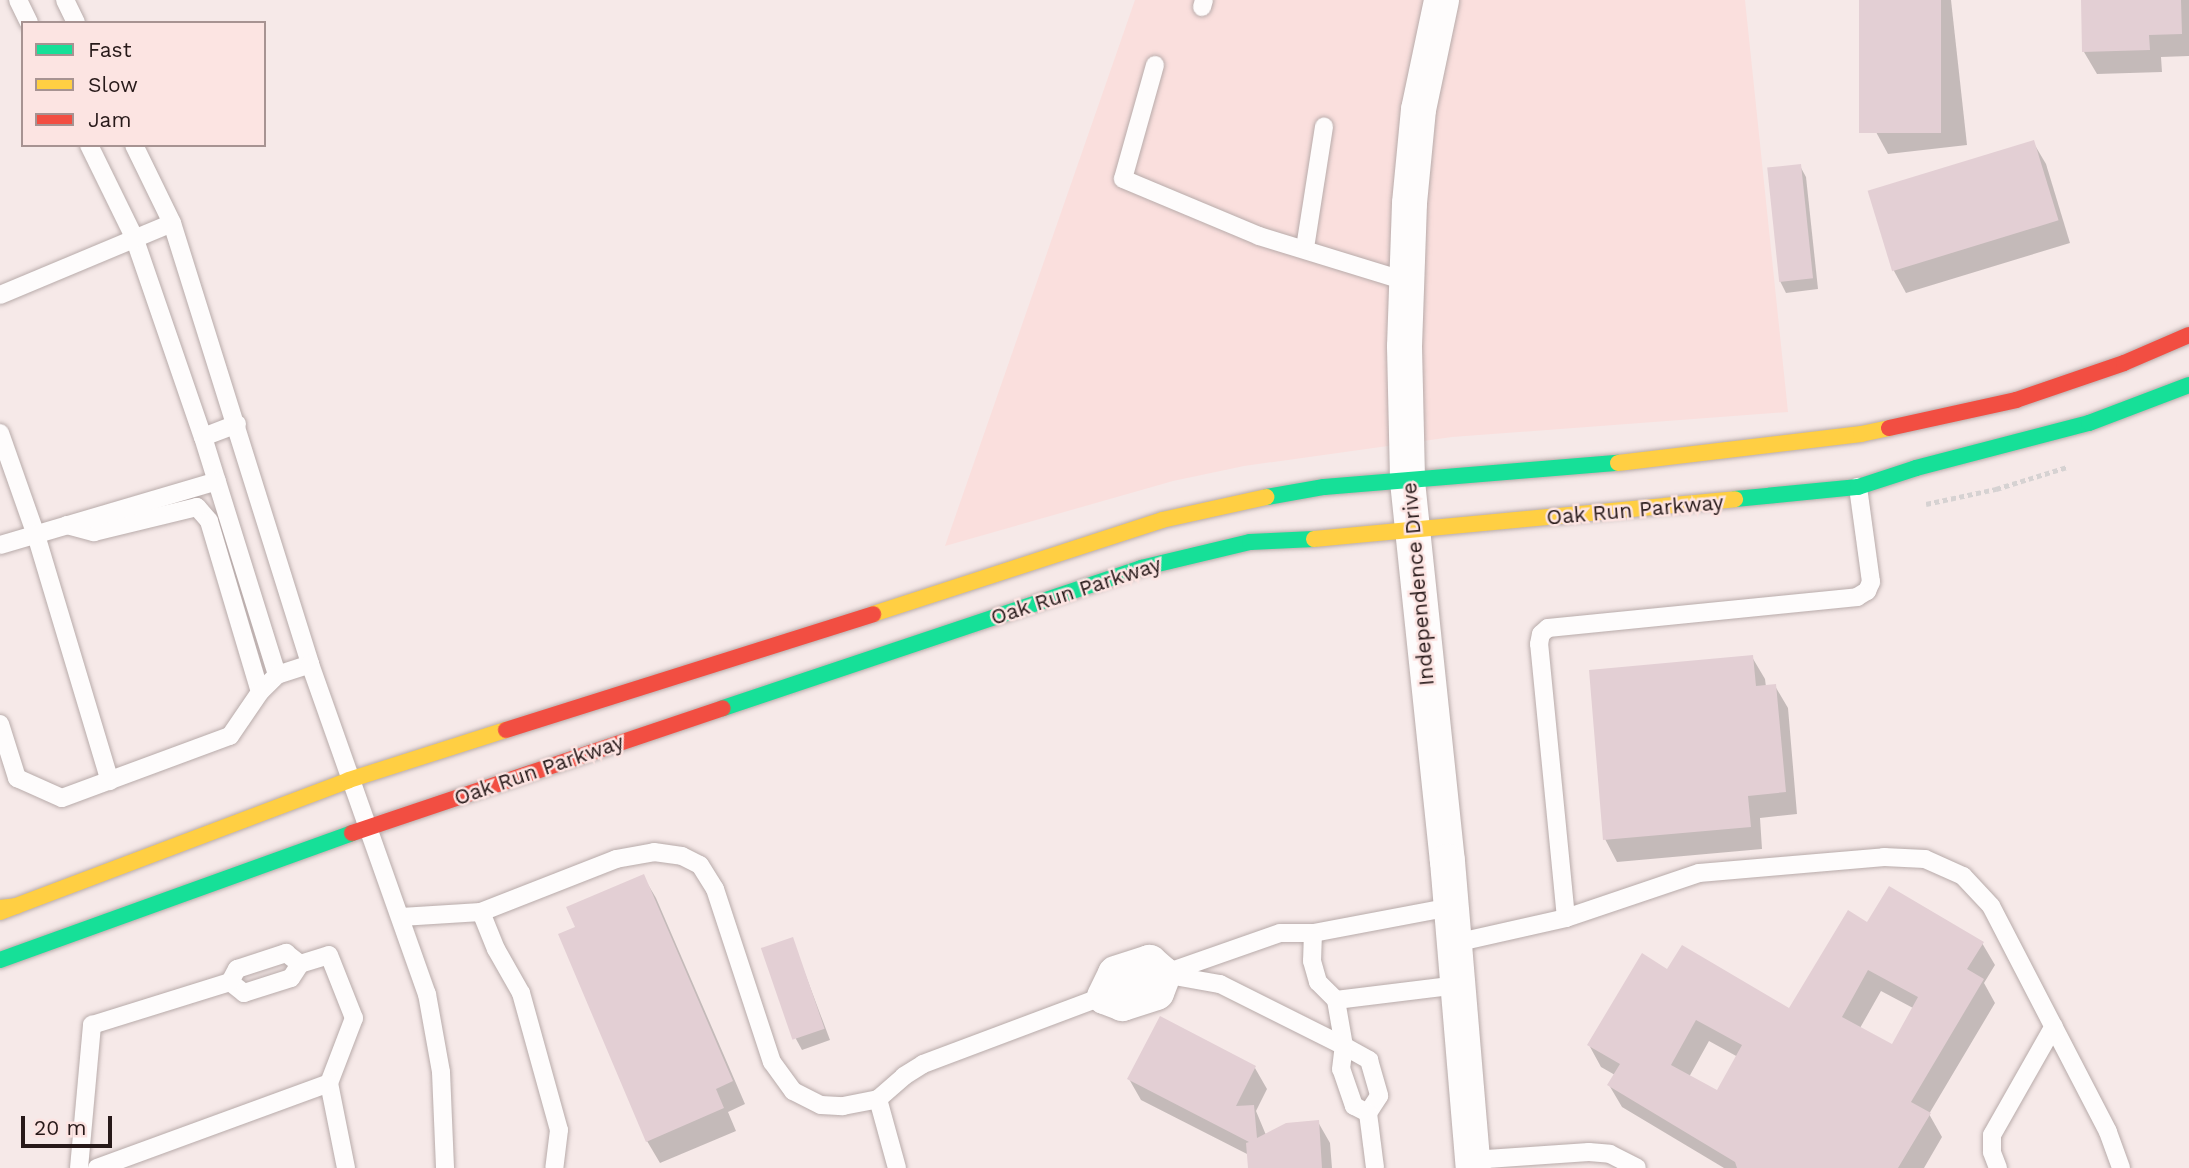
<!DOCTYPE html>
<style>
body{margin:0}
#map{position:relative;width:2189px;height:1168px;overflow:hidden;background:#f6e9e8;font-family:"Work Sans",sans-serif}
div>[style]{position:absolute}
.built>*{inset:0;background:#fadfdd}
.shadow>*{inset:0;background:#0003}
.building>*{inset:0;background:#e3cfd4;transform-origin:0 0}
.path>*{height:4.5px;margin-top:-2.25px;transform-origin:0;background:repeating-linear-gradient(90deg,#d6d2d2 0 5px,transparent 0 8.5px)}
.roads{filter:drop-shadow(0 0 2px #b8abaa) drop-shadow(0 0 2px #b8abaa)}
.lane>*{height:18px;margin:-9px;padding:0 9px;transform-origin:9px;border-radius:9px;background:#fefcfc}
.street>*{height:35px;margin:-17.5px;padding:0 17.5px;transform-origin:17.5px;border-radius:17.5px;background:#fefcfc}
.fast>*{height:16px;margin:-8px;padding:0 8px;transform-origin:8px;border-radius:8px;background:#16e098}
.slow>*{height:16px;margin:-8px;padding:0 8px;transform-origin:8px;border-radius:8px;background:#ffcf43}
.jam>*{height:16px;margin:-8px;padding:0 8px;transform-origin:8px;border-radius:8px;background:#f24e42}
span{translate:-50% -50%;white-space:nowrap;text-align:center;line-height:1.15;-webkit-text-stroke:5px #fce4e2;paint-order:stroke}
.street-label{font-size:21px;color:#271919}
.legend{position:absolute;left:21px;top:21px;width:245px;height:126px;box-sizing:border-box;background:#fce4e2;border:2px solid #a79392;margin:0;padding:9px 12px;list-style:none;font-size:21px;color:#271919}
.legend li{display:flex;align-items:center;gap:14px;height:35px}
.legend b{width:35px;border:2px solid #a79392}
.scale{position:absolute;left:21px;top:1116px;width:91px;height:32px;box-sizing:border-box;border:4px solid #271919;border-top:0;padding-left:9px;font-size:21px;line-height:24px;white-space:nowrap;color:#271919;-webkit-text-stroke:5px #fce4e2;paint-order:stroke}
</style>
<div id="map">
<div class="built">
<div style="clip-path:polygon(1135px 0,1745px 0,1788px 412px,1452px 437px,1244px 466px,1173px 481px,945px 546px)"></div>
</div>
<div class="shadow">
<div style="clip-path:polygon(1860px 0,1951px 0,1967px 145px,1888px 154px,1876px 132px)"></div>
<div style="clip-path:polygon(2083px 0,2189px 0,2189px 56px,2161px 57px,2162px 72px,2097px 74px,2084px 52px)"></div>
<div style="clip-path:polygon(2033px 142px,2046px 164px,2070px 243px,1906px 293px,1894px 271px,1870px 193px)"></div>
<div style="clip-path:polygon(1800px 166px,1806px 177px,1818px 289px,1786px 293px,1780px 281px)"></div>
<div style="clip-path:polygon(1752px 657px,1765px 679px,1766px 687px,1775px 686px,1788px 708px,1797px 814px,1760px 818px,1762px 849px,1617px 862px,1605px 839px)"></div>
<div style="clip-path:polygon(643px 876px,656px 898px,745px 1104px,728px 1112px,736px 1131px,660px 1163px,647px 1141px,577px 928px)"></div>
<div style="clip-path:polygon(evenodd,1868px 924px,1982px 943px,1995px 965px,1984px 983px,1995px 1003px,1929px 1114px,1942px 1137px,1924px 1168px,1724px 1168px,1622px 1107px,1609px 1085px,1615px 1075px,1601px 1067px,1589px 1045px,1668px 971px,1790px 1011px,1868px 924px,1881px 991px,1913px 1008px,1892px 1046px,1860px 1028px,1881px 991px,1868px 924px,1709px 1041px,1738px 1057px,1718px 1093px,1689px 1077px,1709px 1041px)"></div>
<div style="clip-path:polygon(792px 939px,830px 1040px,802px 1050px,796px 1039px)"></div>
<div style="clip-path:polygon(1255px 1068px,1267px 1089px,1256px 1111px,1266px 1135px,1318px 1122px,1330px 1143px,1332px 1168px,1250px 1168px,1249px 1155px,1141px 1100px,1129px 1079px)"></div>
</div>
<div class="building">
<div style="left:1859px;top:0;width:82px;height:133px"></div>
<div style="clip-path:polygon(2081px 0,2181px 0,2182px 34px,2149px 35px,2150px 50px,2082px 52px)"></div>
<div style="left:2034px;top:140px;width:84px;height:174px;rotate:73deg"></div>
<div style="left:1801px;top:164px;width:115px;height:34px;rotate:84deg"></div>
<div style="clip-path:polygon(1753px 655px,1756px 686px,1776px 684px,1786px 792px,1748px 796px,1751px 827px,1603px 840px,1589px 670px)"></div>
<div style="clip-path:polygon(644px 874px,733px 1081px,716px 1089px,724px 1108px,646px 1142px,558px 934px,575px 927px,566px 907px)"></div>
<div style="clip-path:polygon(evenodd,1889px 886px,1984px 942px,1967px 969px,1984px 979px,1911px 1102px,1931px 1113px,1898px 1168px,1737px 1168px,1735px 1162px,1607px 1085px,1620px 1064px,1587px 1045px,1642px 953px,1667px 969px,1682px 945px,1789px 1008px,1848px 910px,1867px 922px,1889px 886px,1868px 970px,1918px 997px,1892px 1044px,1842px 1017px,1868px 970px,1889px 886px,1696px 1020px,1742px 1045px,1717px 1090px,1671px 1065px,1696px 1020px)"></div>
<div style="left:793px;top:937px;width:97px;height:34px;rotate:71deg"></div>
<div style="clip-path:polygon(1160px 1016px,1256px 1066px,1236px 1106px,1254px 1105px,1257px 1138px,1286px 1123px,1319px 1120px,1322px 1168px,1248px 1168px,1246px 1143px,1249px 1142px,1127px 1079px)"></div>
</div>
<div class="path">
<div style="left:1926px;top:504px;width:72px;rotate:-12.1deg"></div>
<div style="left:1996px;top:489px;width:74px;rotate:-17.2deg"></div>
</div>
<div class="roads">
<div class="lane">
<div style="left:18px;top:0;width:25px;rotate:64deg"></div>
<div style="left:65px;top:0;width:25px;rotate:64deg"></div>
<div style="left:1202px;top:7px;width:7px;rotate:-74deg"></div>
<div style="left:1155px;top:65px;width:118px;rotate:105.7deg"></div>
<div style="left:1123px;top:179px;width:147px;rotate:22.7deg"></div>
<div style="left:1259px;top:236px;width:153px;rotate:17.1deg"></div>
<div style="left:89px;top:145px;width:102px;rotate:63.9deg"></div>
<div style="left:134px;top:237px;width:212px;rotate:71deg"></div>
<div style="left:134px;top:145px;width:87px;rotate:64deg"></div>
<div style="left:1305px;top:248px;width:123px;rotate:-81.1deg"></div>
<div style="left:0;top:295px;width:186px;rotate:-22.7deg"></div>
<div style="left:172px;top:223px;width:462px;rotate:72.6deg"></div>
<div style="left:237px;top:424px;width:36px;rotate:159deg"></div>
<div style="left:203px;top:437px;width:249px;rotate:72.7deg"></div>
<div style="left:0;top:433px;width:108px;rotate:70.6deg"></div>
<div style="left:36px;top:535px;width:257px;rotate:73.3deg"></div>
<div style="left:67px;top:525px;width:28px;rotate:15deg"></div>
<div style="left:94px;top:532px;width:106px;rotate:-13.6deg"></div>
<div style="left:197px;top:507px;width:18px;rotate:49deg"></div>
<div style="left:209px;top:521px;width:178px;rotate:73.4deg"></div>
<div style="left:0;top:545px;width:226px;rotate:-16.4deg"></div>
<div style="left:0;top:724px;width:57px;rotate:72.5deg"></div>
<div style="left:17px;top:778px;width:49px;rotate:24deg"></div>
<div style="left:62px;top:798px;width:179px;rotate:-20.3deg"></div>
<div style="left:230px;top:736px;width:53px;rotate:-55.7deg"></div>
<div style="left:260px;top:692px;width:24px;rotate:-45deg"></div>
<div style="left:277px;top:675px;width:35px;rotate:-18deg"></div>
<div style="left:310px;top:664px;width:350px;rotate:70.5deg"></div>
<div style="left:427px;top:994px;width:79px;rotate:79.8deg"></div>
<div style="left:441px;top:1072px;width:96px;rotate:87.6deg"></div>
<div style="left:1451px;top:907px;width:140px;rotate:169.3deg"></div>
<div style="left:1313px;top:933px;width:28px;rotate:92deg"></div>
<div style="left:1312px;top:961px;width:22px;rotate:74deg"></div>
<div style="left:1318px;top:982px;width:25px;rotate:45deg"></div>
<div style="left:1336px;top:1000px;width:123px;rotate:-7deg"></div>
<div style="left:481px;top:912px;width:40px;rotate:68deg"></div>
<div style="left:496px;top:949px;width:51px;rotate:60.4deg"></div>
<div style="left:521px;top:993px;width:142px;rotate:74.5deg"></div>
<div style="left:559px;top:1130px;width:38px;rotate:97deg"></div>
<div style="left:401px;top:917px;width:80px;rotate:-3.6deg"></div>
<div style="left:481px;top:912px;width:145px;rotate:-21.4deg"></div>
<div style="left:616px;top:859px;width:39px;rotate:-10deg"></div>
<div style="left:654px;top:852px;width:28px;rotate:8deg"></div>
<div style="left:682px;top:856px;width:20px;rotate:27deg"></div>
<div style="left:700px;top:865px;width:28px;rotate:58deg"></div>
<div style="left:715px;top:889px;width:182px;rotate:71.8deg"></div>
<div style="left:772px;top:1062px;width:36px;rotate:54deg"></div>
<div style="left:793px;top:1091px;width:31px;rotate:27deg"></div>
<div style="left:821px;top:1105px;width:22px;rotate:3deg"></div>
<div style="left:843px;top:1106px;width:36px;rotate:-11deg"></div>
<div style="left:1566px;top:918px;width:275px;rotate:-95.6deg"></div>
<div style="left:1539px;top:644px;width:10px;rotate:-79deg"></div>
<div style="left:1541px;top:634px;width:9px;rotate:-41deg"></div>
<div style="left:1548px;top:628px;width:311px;rotate:-5.7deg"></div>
<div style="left:1857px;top:597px;width:12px;rotate:-31deg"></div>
<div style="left:1867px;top:591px;width:10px;rotate:-66deg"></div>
<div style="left:1871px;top:582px;width:96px;rotate:-97.8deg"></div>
<div style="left:1313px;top:933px;width:33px;rotate:180deg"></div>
<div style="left:1280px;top:933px;width:124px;rotate:160.7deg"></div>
<div style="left:1163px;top:974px;width:58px;rotate:10deg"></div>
<div style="left:1220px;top:984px;width:139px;rotate:26.6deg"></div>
<div style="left:1344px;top:1046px;width:47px;rotate:-99.9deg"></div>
<div style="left:1455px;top:943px;width:114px;rotate:-12.7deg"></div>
<div style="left:1566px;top:918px;width:140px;rotate:-18.7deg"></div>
<div style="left:1699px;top:873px;width:186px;rotate:-4.9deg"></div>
<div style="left:1884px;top:857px;width:41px;rotate:2.8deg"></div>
<div style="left:1925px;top:859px;width:42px;rotate:24.1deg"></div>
<div style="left:1963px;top:876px;width:41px;rotate:47deg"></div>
<div style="left:1991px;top:906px;width:254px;rotate:62.6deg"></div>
<div style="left:2108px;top:1132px;width:38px;rotate:70deg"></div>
<div style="left:230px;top:982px;width:18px;rotate:38deg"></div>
<div style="left:244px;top:993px;width:49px;rotate:-17.7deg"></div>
<div style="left:291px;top:978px;width:17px;rotate:-57deg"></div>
<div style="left:300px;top:964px;width:30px;rotate:-17deg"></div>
<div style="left:329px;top:955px;width:68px;rotate:68.4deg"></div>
<div style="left:354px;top:1018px;width:70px;rotate:111deg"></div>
<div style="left:1344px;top:1046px;width:29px;rotate:29deg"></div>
<div style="left:1369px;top:1060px;width:37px;rotate:74deg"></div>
<div style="left:1379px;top:1096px;width:20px;rotate:123deg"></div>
<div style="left:1368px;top:1113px;width:16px;rotate:-153deg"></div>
<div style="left:1354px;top:1106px;width:39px;rotate:-109deg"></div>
<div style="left:1341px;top:1069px;width:23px;rotate:-83deg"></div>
<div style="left:1368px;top:1113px;width:55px;rotate:82.7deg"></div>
<div style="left:1472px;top:1160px;width:117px;rotate:-3.9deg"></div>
<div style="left:1589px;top:1152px;width:21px;rotate:5deg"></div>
<div style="left:1610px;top:1154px;width:30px;rotate:27deg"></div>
<div style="left:79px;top:1168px;width:144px;rotate:-84.8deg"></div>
<div style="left:92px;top:1025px;width:145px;rotate:-17.3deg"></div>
<div style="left:230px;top:982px;width:15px;rotate:-62deg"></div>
<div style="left:237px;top:969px;width:52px;rotate:-18.1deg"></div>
<div style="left:286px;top:953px;width:18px;rotate:38deg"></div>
<div style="left:97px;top:1168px;width:247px;rotate:-20.1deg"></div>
<div style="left:329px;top:1083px;width:87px;rotate:78.7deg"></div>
<div style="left:897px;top:1168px;width:72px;rotate:-105.4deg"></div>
<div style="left:878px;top:1099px;width:35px;rotate:-41deg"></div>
<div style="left:904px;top:1076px;width:22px;rotate:-32deg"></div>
<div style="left:923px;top:1064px;width:193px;rotate:-20.6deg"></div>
<div style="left:1998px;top:1168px;width:17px;rotate:-111deg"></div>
<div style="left:1992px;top:1152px;width:17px;rotate:-90deg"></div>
<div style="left:1992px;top:1135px;width:125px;rotate:-60.4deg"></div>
</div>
<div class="street">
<div style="left:1441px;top:0;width:111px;rotate:101.9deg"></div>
<div style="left:1418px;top:109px;width:94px;rotate:95.5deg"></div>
<div style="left:1409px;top:203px;width:143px;rotate:92deg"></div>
<div style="left:1404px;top:346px;width:135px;rotate:88.7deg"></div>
<div style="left:1407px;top:481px;width:382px;rotate:84deg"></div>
<div style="left:1447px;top:861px;width:308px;rotate:85.2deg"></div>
<div style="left:1149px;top:962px;width:18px;rotate:41deg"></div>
<div style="left:1163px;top:974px;width:19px;rotate:111deg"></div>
<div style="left:1156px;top:992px;width:36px;rotate:162deg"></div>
<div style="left:1122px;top:1003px;width:19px;rotate:-159deg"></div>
<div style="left:1104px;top:996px;width:25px;rotate:-64deg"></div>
<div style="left:1115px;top:973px;width:36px;rotate:-18deg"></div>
</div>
<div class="fast">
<div style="left:1267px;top:497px;width:58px;rotate:-10deg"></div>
<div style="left:1324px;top:487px;width:295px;rotate:-4.7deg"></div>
<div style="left:1735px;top:499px;width:124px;rotate:-5.6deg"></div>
<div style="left:1858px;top:487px;width:61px;rotate:-18.1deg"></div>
<div style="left:1916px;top:468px;width:179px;rotate:-14.6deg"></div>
<div style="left:2089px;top:423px;width:107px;rotate:-20.8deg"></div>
<div style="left:723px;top:708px;width:441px;rotate:-18.5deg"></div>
<div style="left:1141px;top:568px;width:112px;rotate:-13.4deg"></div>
<div style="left:1250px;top:542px;width:64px;rotate:-2.7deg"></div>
<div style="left:0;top:960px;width:374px;rotate:-19.8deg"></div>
</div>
<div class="slow">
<div style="left:1618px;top:463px;width:245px;rotate:-6.8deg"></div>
<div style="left:1861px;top:434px;width:29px;rotate:-12deg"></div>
<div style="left:1314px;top:539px;width:423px;rotate:-5.4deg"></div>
<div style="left:873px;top:614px;width:304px;rotate:-18deg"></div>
<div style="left:1162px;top:520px;width:107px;rotate:-12.4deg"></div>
<div style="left:0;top:908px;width:17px;rotate:-7deg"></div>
<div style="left:0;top:912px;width:373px;rotate:-20.7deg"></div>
<div style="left:349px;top:780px;width:165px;rotate:-17.7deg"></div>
</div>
<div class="jam">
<div style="left:1889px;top:428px;width:130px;rotate:-12.4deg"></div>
<div style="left:2016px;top:400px;width:114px;rotate:-18.9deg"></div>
<div style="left:2124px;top:363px;width:71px;rotate:-23.3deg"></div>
<div style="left:506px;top:730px;width:385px;rotate:-17.5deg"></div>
<div style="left:352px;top:833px;width:391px;rotate:-18.6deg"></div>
</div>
</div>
<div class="street-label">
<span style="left:1635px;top:510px;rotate:-5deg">Oak Run Parkway</span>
<span style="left:1418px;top:584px;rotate:-95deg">Independence Drive</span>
<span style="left:1076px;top:591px;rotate:-18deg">Oak Run Parkway</span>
<span style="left:539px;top:770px;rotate:-19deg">Oak Run Parkway</span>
</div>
<ul class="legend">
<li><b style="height:9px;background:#16e098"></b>Fast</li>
<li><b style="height:9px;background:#ffcf43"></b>Slow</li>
<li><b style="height:9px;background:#f24e42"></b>Jam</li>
</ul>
<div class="scale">20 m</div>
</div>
